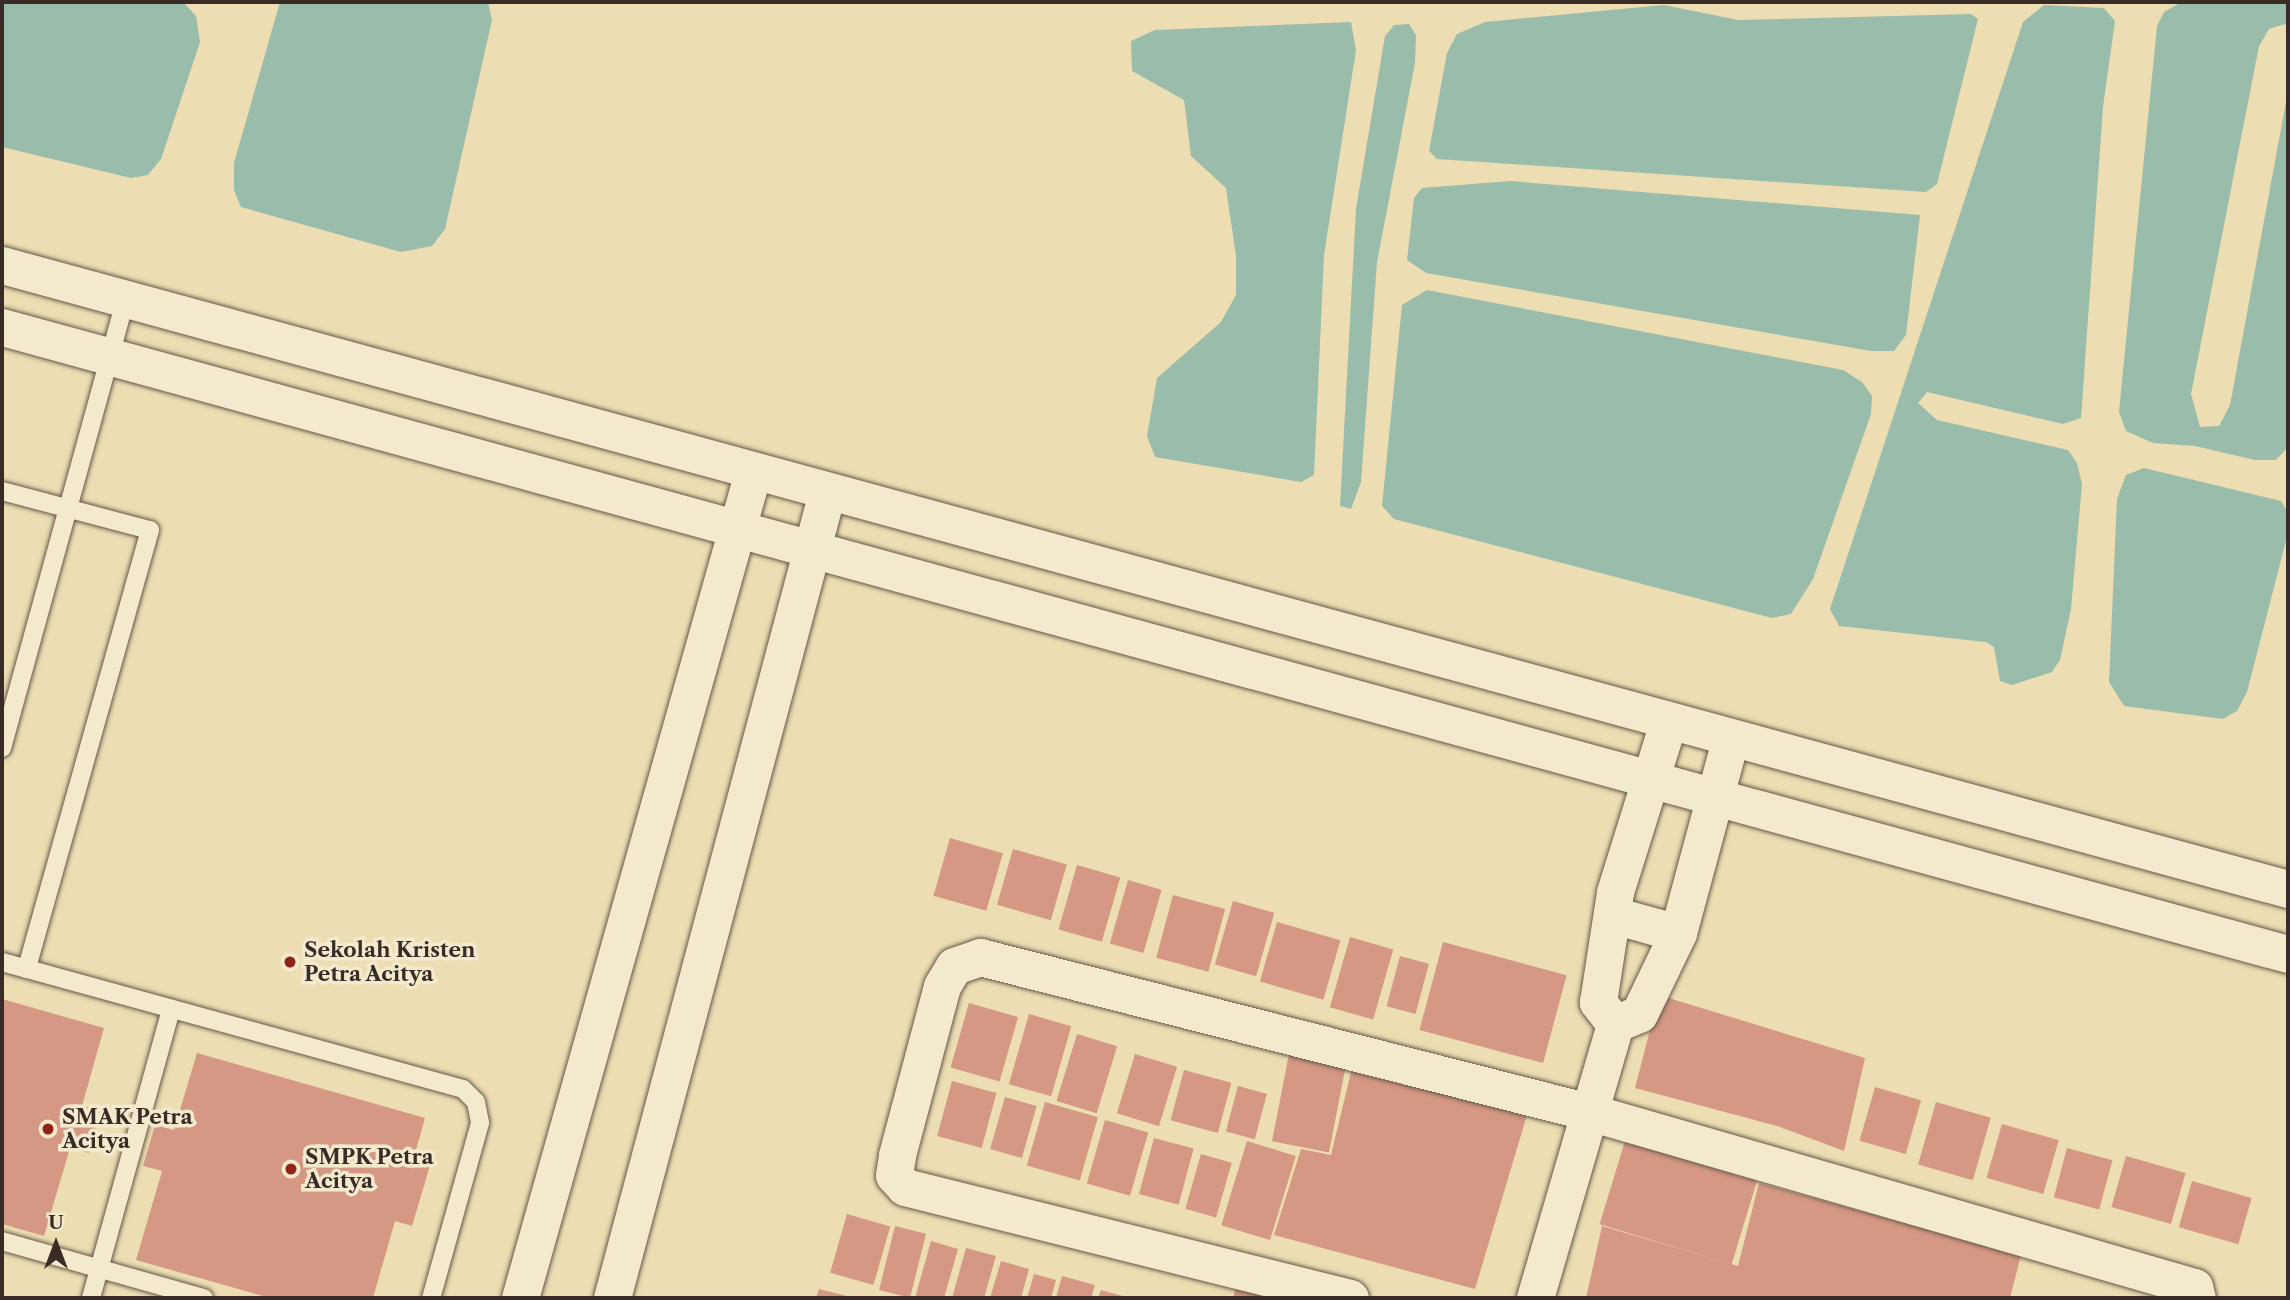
<!DOCTYPE html>
<style>
body{margin:0}
#map{position:relative;width:2290px;height:1300px;overflow:hidden;background:#ecdeb2;font-family:"Libre Caslon Text",serif}
div>[style]{position:absolute}
.water>*{inset:0;background:#99bcab}
.building>*{inset:0;background:#d59884;transform-origin:0 0}
.roads{filter:drop-shadow(0 0 2px #66584a) drop-shadow(0 0 2px #66584a)}
.lane>*{height:18px;margin:-9px;padding:0 9px;transform-origin:9px;border-radius:9px;background:#f3eacd}
.street>*{height:37px;margin:-18.5px;padding:0 18.5px;transform-origin:18.5px;border-radius:18.5px;background:#f3eacd}
.dots>*{width:19px;height:19px;translate:-50% -50%;box-sizing:border-box;border:4px solid #f3eacd;border-radius:50%}
span{translate:-50% -50%;white-space:nowrap;text-align:center;line-height:1.15;-webkit-text-stroke:7px #f3eacd;paint-order:stroke}
.poi-label{font-size:21px;color:#392c27;font-weight:700}
.left{translate:0 -50%;text-align:left}
.frame{position:absolute;inset:0;border:4px solid #392c27;pointer-events:none}
.north{position:absolute;left:21px;top:1209px;width:70px;height:70px;-webkit-text-stroke:5px #f3eacd;paint-order:stroke;rotate:0deg;font-size:19px;font-weight:700;line-height:28px;text-align:center;color:#392c27}
.north::after{content:'';display:block;margin:auto;width:24px;height:32px;background:#392c27;clip-path:polygon(50% 0,100% 100%,50% 72%,0 100%)}
</style>
<div id="map">
<div class="water">
<div style="clip-path:polygon(2px 2px,183px 2px,196px 16px,200px 42px,161px 159px,148px 175px,131px 178px,2px 147px)"></div>
<div style="clip-path:polygon(280px 2px,488px 2px,492px 20px,445px 229px,432px 246px,401px 252px,241px 207px,234px 190px,234px 163px)"></div>
<div style="clip-path:polygon(2288px 2px,2288px 30px,2285px 24px,2269px 29px,2259px 46px,2191px 394px,2200px 427px,2219px 426px,2230px 405px,2288px 91px,2287px 448px,2276px 460px,2255px 460px,2195px 446px,2153px 443px,2126px 431px,2119px 412px,2157px 26px,2164px 12px,2180px 3px)"></div>
<div style="clip-path:polygon(1664px 5px,1738px 20px,1971px 14px,1978px 19px,1937px 184px,1926px 192px,1437px 159px,1429px 151px,1447px 53px,1457px 34px,1485px 22px)"></div>
<div style="clip-path:polygon(2044px 5px,2104px 8px,2115px 21px,2103px 107px,2081px 418px,2063px 424px,1927px 392px,1918px 403px,1937px 420px,2068px 450px,2077px 463px,2082px 484px,2071px 609px,2060px 660px,2052px 672px,2012px 685px,2000px 681px,1994px 647px,1986px 642px,1839px 626px,1830px 609px,2023px 22px)"></div>
<div style="clip-path:polygon(1351px 22px,1356px 50px,1324px 255px,1314px 475px,1301px 482px,1155px 457px,1147px 436px,1157px 378px,1221px 322px,1236px 295px,1236px 256px,1226px 188px,1191px 156px,1184px 100px,1132px 71px,1131px 41px,1155px 30px)"></div>
<div style="clip-path:polygon(1409px 24px,1416px 35px,1415px 63px,1377px 262px,1361px 482px,1351px 509px,1340px 506px,1356px 209px,1385px 36px,1394px 25px)"></div>
<div style="clip-path:polygon(1510px 181px,1920px 215px,1906px 335px,1894px 351px,1871px 351px,1426px 273px,1407px 260px,1414px 198px,1422px 188px)"></div>
<div style="clip-path:polygon(1427px 290px,1843px 370px,1862px 382px,1872px 396px,1871px 414px,1813px 579px,1791px 614px,1772px 618px,1394px 519px,1382px 506px,1402px 305px)"></div>
<div style="clip-path:polygon(2144px 468px,2281px 501px,2288px 513px,2288px 533px,2247px 692px,2237px 711px,2223px 719px,2124px 706px,2109px 682px,2117px 499px,2126px 475px)"></div>
</div>
<div class="building">
<div style="left:950px;top:838px;width:55px;height:60px;rotate:16deg"></div>
<div style="left:1013px;top:849px;width:56px;height:58px;rotate:16deg"></div>
<div style="left:1077px;top:865px;width:45px;height:67px;rotate:16deg"></div>
<div style="left:1128px;top:880px;width:35px;height:66px;rotate:16deg"></div>
<div style="left:1173px;top:895px;width:54px;height:65px;rotate:15deg"></div>
<div style="left:1233px;top:901px;width:43px;height:66px;rotate:16deg"></div>
<div style="left:1277px;top:922px;width:66px;height:62px;rotate:16deg"></div>
<div style="left:1350px;top:937px;width:45px;height:73px;rotate:16deg"></div>
<div style="left:1443px;top:942px;width:128px;height:91px;rotate:15deg"></div>
<div style="left:1400px;top:956px;width:30px;height:52px;rotate:15deg"></div>
<div style="clip-path:polygon(1659px 995px,1865px 1058px,1844px 1151px,1777px 1126px,1635px 1088px)"></div>
<div style="clip-path:polygon(2px 999px,104px 1028px,82px 1106px,100px 1111px,89px 1153px,70px 1148px,44px 1236px,2px 1224px)"></div>
<div style="left:969px;top:1003px;width:51px;height:67px;rotate:16deg"></div>
<div style="left:1029px;top:1014px;width:44px;height:73px;rotate:16deg"></div>
<div style="left:1077px;top:1034px;width:42px;height:70px;rotate:17deg"></div>
<div style="clip-path:polygon(197px 1053px,425px 1118px,414px 1157px,431px 1162px,412px 1226px,395px 1221px,373px 1298px,270px 1298px,136px 1260px,162px 1171px,143px 1166px,155px 1125px,174px 1130px)"></div>
<div style="left:1135px;top:1054px;width:44px;height:62px;rotate:17deg"></div>
<div style="left:1289px;top:1054px;width:58px;height:89px;rotate:11deg"></div>
<div style="clip-path:polygon(1352px 1068px,1527px 1115px,1475px 1289px,1274px 1235px,1301px 1149px,1331px 1155px)"></div>
<div style="left:1184px;top:1070px;width:49px;height:52px;rotate:15deg"></div>
<div style="left:952px;top:1081px;width:46px;height:57px;rotate:15deg"></div>
<div style="left:1238px;top:1086px;width:30px;height:47px;rotate:15deg"></div>
<div style="left:1875px;top:1087px;width:48px;height:56px;rotate:16deg"></div>
<div style="left:1005px;top:1097px;width:33px;height:54px;rotate:16deg"></div>
<div style="left:1045px;top:1102px;width:55px;height:66px;rotate:16deg"></div>
<div style="left:1936px;top:1102px;width:57px;height:65px;rotate:16deg"></div>
<div style="left:1105px;top:1120px;width:45px;height:66px;rotate:16deg"></div>
<div style="left:2002px;top:1124px;width:59px;height:56px;rotate:16deg"></div>
<div style="left:1154px;top:1138px;width:41px;height:58px;rotate:15deg"></div>
<div style="left:1247px;top:1141px;width:51px;height:88px;rotate:17deg"></div>
<div style="left:1625px;top:1141px;width:138px;height:87px;rotate:17deg"></div>
<div style="left:2067px;top:1148px;width:47px;height:51px;rotate:15deg"></div>
<div style="left:1201px;top:1154px;width:32px;height:57px;rotate:16deg"></div>
<div style="left:2126px;top:1156px;width:62px;height:53px;rotate:16deg"></div>
<div style="left:2192px;top:1181px;width:62px;height:48px;rotate:16deg"></div>
<div style="clip-path:polygon(1759px 1183px,2021px 1255px,2010px 1298px,1586px 1298px,1602px 1226px,1738px 1266px)"></div>
<div style="left:847px;top:1214px;width:45px;height:61px;rotate:16deg"></div>
<div style="left:895px;top:1226px;width:32px;height:66px;rotate:14deg"></div>
<div style="clip-path:polygon(931px 1241px,958px 1249px,944px 1298px,915px 1298px)"></div>
<div style="clip-path:polygon(966px 1248px,996px 1256px,984px 1298px,952px 1298px)"></div>
<div style="clip-path:polygon(1001px 1261px,1029px 1269px,1021px 1298px,990px 1298px)"></div>
<div style="clip-path:polygon(1034px 1274px,1056px 1280px,1051px 1298px,1027px 1298px)"></div>
<div style="clip-path:polygon(1062px 1276px,1095px 1285px,1091px 1298px,1056px 1298px)"></div>
<div style="clip-path:polygon(1237px 1283px,1291px 1298px,1233px 1298px)"></div>
<div style="clip-path:polygon(819px 1289px,851px 1297px,851px 1298px,816px 1298px)"></div>
<div style="clip-path:polygon(1101px 1290px,1126px 1297px,1126px 1298px,1098px 1298px)"></div>
</div>
<div class="roads">
<div class="lane">
<div style="left:2px;top:491px;width:153px;rotate:14.8deg"></div>
<div style="left:150px;top:530px;width:456px;rotate:105.7deg"></div>
<div style="left:2px;top:748px;width:466px;rotate:-74.6deg"></div>
<div style="left:2px;top:962px;width:478px;rotate:15.4deg"></div>
<div style="left:463px;top:1089px;width:18px;rotate:45deg"></div>
<div style="left:476px;top:1102px;width:21px;rotate:79deg"></div>
<div style="left:480px;top:1123px;width:182px;rotate:105.6deg"></div>
<div style="left:2px;top:1241px;width:210px;rotate:15.8deg"></div>
<div style="left:91px;top:1298px;width:300px;rotate:-74.5deg"></div>
</div>
<div class="street">
<div style="left:2px;top:265px;width:2370px;rotate:15.27deg"></div>
<div style="left:2px;top:327px;width:2370px;rotate:15.34deg"></div>
<div style="left:1613px;top:915px;width:67px;rotate:15.5deg"></div>
<div style="left:1615px;top:1024px;width:28px;rotate:-128deg"></div>
<div style="left:1598px;top:1002px;width:111px;rotate:-81.2deg"></div>
<div style="left:1615px;top:892px;width:177px;rotate:-72.6deg"></div>
<div style="left:520px;top:1298px;width:858px;rotate:-74.25deg"></div>
<div style="left:612px;top:1298px;width:834px;rotate:-75.06deg"></div>
<div style="left:1350px;top:1298px;width:459px;rotate:-166deg"></div>
<div style="left:905px;top:1187px;width:16px;rotate:-133deg"></div>
<div style="left:894px;top:1175px;width:20px;rotate:-81deg"></div>
<div style="left:897px;top:1155px;width:175px;rotate:-75.1deg"></div>
<div style="left:942px;top:986px;width:23px;rotate:-59deg"></div>
<div style="left:954px;top:966px;width:28px;rotate:-19deg"></div>
<div style="left:980px;top:957px;width:628px;rotate:14.28deg"></div>
<div style="left:1589px;top:1112px;width:630px;rotate:16.13deg"></div>
<div style="left:2194px;top:1287px;width:11px;rotate:75deg"></div>
<div style="left:1535px;top:1298px;width:285px;rotate:-73.7deg"></div>
<div style="left:1615px;top:1024px;width:26px;rotate:-23deg"></div>
<div style="left:1639px;top:1014px;width:90px;rotate:-64.3deg"></div>
<div style="left:1678px;top:933px;width:200px;rotate:-74.9deg"></div>
</div>
</div>
<div class="dots">
<div style="left:290px;top:962px;background:#8f2418"></div>
<div style="left:48px;top:1129px;background:#8f2418"></div>
<div style="left:291px;top:1169px;background:#8f2418"></div>
</div>
<div class="poi-label">
<span class="left" style="left:304px;top:962px">Sekolah Kristen<br>Petra Acitya</span>
<span class="left" style="left:62px;top:1129px">SMAK Petra<br>Acitya</span>
<span class="left" style="left:305px;top:1169px">SMPK Petra<br>Acitya</span>
</div>
<div class="frame"></div>
<div class="north">U</div>
</div>
